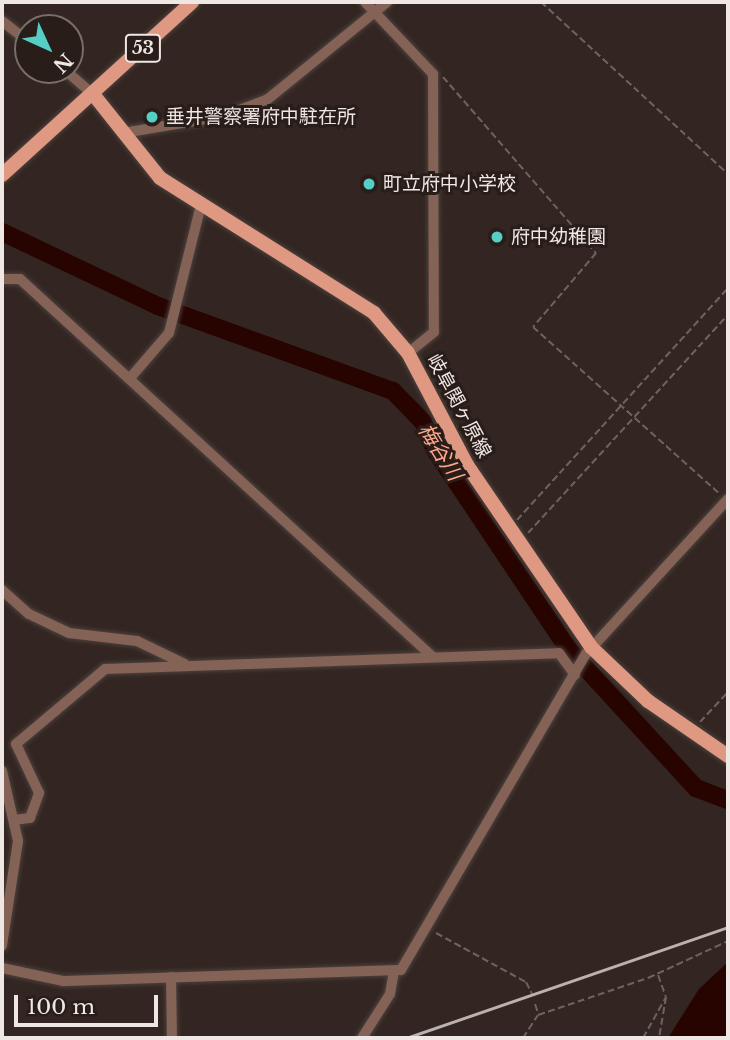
<!DOCTYPE html>
<meta charset="utf-8">
<style>
body{margin:0}
#map{position:relative;width:730px;height:1040px;overflow:hidden;background:#332622;font-family:"Libre Baskerville","Noto Sans JP",serif}
div>[style]{position:absolute}
.water>*{inset:0;background:#280400}
.river>*{height:18px;margin:-9px;padding:0 9px;transform-origin:9px;border-radius:9px;background:#280400}
.path>*{height:2px;margin-top:-1px;transform-origin:0;background:repeating-linear-gradient(90deg,#6d625e 0 7px,transparent 0 10.5px)}
.roads{filter:drop-shadow(0 0 2px #4d413d) drop-shadow(0 0 2px #4d413d)}
.minor>*{height:10px;margin:-5px;padding:0 5px;transform-origin:5px;border-radius:5px;background:#846256}
.major>*{height:14px;margin:-7px;padding:0 7px;transform-origin:7px;border-radius:7px;background:#df9881}
.rail>*{height:2.5px;margin:-1.25px;padding:0 1.25px;transform-origin:1.25px;border-radius:1.25px;background:#bbb2ae}
.dots>*{width:19px;height:19px;translate:-50% -50%;box-sizing:border-box;border:4px solid #291d19;border-radius:50%}
span{translate:-50% -50%;white-space:nowrap;text-align:center;line-height:1.15;-webkit-text-stroke:6px #291d19;paint-order:stroke}
.shield-label span{padding:2px 5px;background:#291d19;border:2px solid;border-radius:5px;-webkit-text-stroke-width:0}
.shield-label{font-size:18px;color:#efe7e4;font-weight:700}
.poi-label{font-size:19px;color:#efe7e4}
.left{translate:0 -50%;text-align:left}
.street-label{font-size:19px;color:#efe7e4}
.water-label{font-size:21px;color:#fda78b;font-style:italic}
.frame{position:absolute;inset:0;border:4px solid #efe7e4;pointer-events:none}
.north{position:absolute;left:14px;top:14px;width:70px;height:70px;box-sizing:border-box;background:#291d19;border:2px solid #786e6a;border-radius:50%;rotate:135deg;font-size:19px;font-weight:700;line-height:28px;text-align:center;color:#efe7e4}
.north::after{content:'';display:block;margin:auto;width:24px;height:32px;background:#55cec5;clip-path:polygon(50% 0,100% 100%,50% 72%,0 100%)}
.scale{position:absolute;left:14px;top:995px;width:144px;height:32px;box-sizing:border-box;border:4px solid #efe7e4;border-top:0;padding-left:9px;font-size:21px;line-height:24px;white-space:nowrap;color:#efe7e4;-webkit-text-stroke:5px #291d19;paint-order:stroke}
</style>
<div id="map">
<div class="water">
<div style="clip-path:polygon(728px 962px,728px 1038px,668px 1038px,699px 989px)"></div>
</div>
<div class="river">
<div style="left:2px;top:232px;width:173px;rotate:25.4deg"></div>
<div style="left:158px;top:306px;width:250px;rotate:19.9deg"></div>
<div style="left:393px;top:391px;width:43px;rotate:45.9deg"></div>
<div style="left:423px;top:422px;width:30px;rotate:67deg"></div>
<div style="left:435px;top:450px;width:241px;rotate:56.2deg"></div>
<div style="left:569px;top:650px;width:188px;rotate:47.4deg"></div>
<div style="left:696px;top:788px;width:34px;rotate:21deg"></div>
</div>
<div class="path">
<div style="left:541px;top:2px;width:254px;rotate:42.6deg"></div>
<div style="left:443px;top:77px;width:233px;rotate:49deg"></div>
<div style="left:596px;top:253px;width:97px;rotate:130.4deg"></div>
<div style="left:533px;top:327px;width:251px;rotate:41.8deg"></div>
<div style="left:517px;top:520px;width:314px;rotate:-47.7deg"></div>
<div style="left:528px;top:533px;width:296px;rotate:-47.5deg"></div>
<div style="left:700px;top:722px;width:41px;rotate:-47deg"></div>
<div style="left:436px;top:933px;width:102px;rotate:28.6deg"></div>
<div style="left:526px;top:982px;width:13px;rotate:63deg"></div>
<div style="left:658px;top:975px;width:23px;rotate:70deg"></div>
<div style="left:666px;top:997px;width:42px;rotate:99.7deg"></div>
<div style="left:535px;top:1004px;width:9px;rotate:72deg"></div>
<div style="left:523px;top:1038px;width:27px;rotate:-57deg"></div>
<div style="left:538px;top:1015px;width:116px;rotate:-18.6deg"></div>
<div style="left:648px;top:978px;width:88px;rotate:-24.8deg"></div>
<div style="left:643px;top:1038px;width:47px;rotate:-60.7deg"></div>
</div>
<div class="roads">
<div class="minor">
<div style="left:365px;top:2px;width:99px;rotate:46.6deg"></div>
<div style="left:433px;top:74px;width:258px;rotate:89.8deg"></div>
<div style="left:434px;top:332px;width:33px;rotate:141deg"></div>
<div style="left:2px;top:21px;width:33px;rotate:38deg"></div>
<div style="left:65px;top:70px;width:37px;rotate:41deg"></div>
<div style="left:123px;top:133px;width:102px;rotate:-9.6deg"></div>
<div style="left:224px;top:116px;width:47px;rotate:-21.1deg"></div>
<div style="left:268px;top:99px;width:154px;rotate:-39.2deg"></div>
<div style="left:2px;top:279px;width:18px"></div>
<div style="left:20px;top:279px;width:560px;rotate:42.47deg"></div>
<div style="left:131px;top:377px;width:58px;rotate:-49.2deg"></div>
<div style="left:169px;top:333px;width:132px;rotate:-76deg"></div>
<div style="left:2px;top:590px;width:36px;rotate:42deg"></div>
<div style="left:29px;top:614px;width:44px;rotate:25.4deg"></div>
<div style="left:69px;top:633px;width:68px;rotate:6.7deg"></div>
<div style="left:137px;top:641px;width:53px;rotate:25.6deg"></div>
<div style="left:2px;top:771px;width:72px;rotate:77.1deg"></div>
<div style="left:18px;top:841px;width:106px;rotate:98.7deg"></div>
<div style="left:15px;top:820px;width:15px;rotate:-8deg"></div>
<div style="left:30px;top:818px;width:27px;rotate:-70deg"></div>
<div style="left:39px;top:793px;width:54px;rotate:-115.1deg"></div>
<div style="left:16px;top:744px;width:116px;rotate:-40.1deg"></div>
<div style="left:105px;top:669px;width:454px;rotate:-2deg"></div>
<div style="left:559px;top:653px;width:27px;rotate:54deg"></div>
<div style="left:2px;top:968px;width:62px;rotate:12deg"></div>
<div style="left:63px;top:981px;width:338px;rotate:-1.9deg"></div>
<div style="left:401px;top:970px;width:366px;rotate:-59.7deg"></div>
<div style="left:586px;top:654px;width:210px;rotate:-47.5deg"></div>
<div style="left:171px;top:977px;width:61px;rotate:89.1deg"></div>
<div style="left:362px;top:1038px;width:52px;rotate:-57.5deg"></div>
<div style="left:390px;top:994px;width:23px;rotate:-80deg"></div>
</div>
<div class="major">
<div style="left:93px;top:94px;width:107px;rotate:51.4deg"></div>
<div style="left:160px;top:178px;width:253px;rotate:32.2deg"></div>
<div style="left:374px;top:313px;width:52px;rotate:49.6deg"></div>
<div style="left:408px;top:353px;width:127px;rotate:62.2deg"></div>
<div style="left:467px;top:465px;width:220px;rotate:55.7deg"></div>
<div style="left:591px;top:647px;width:79px;rotate:43.5deg"></div>
<div style="left:648px;top:701px;width:97px;rotate:34.5deg"></div>
<div style="left:2px;top:175px;width:257px;rotate:-42.3deg"></div>
</div>
</div>
<div class="rail">
<div style="left:406px;top:1038px;width:341px;rotate:-19deg"></div>
</div>
<div class="dots">
<div style="left:152px;top:117px;background:#55cec5"></div>
<div style="left:369px;top:184px;background:#55cec5"></div>
<div style="left:497px;top:237px;background:#55cec5"></div>
</div>
<div class="shield-label">
<span style="left:143px;top:48px">53</span>
</div>
<div class="poi-label">
<span class="left" style="left:166px;top:117px">垂井警察署府中駐在所</span>
<span class="left" style="left:383px;top:184px">町立府中小学校</span>
<span class="left" style="left:511px;top:237px">府中幼稚園</span>
</div>
<div class="street-label">
<span style="left:459px;top:406px;rotate:62deg">岐阜関ヶ原線</span>
</div>
<div class="water-label">
<span style="left:440px;top:452px;rotate:58deg">梅谷川</span>
</div>
<div class="frame"></div>
<div class="north">N</div>
<div class="scale">100 m</div>
</div>
